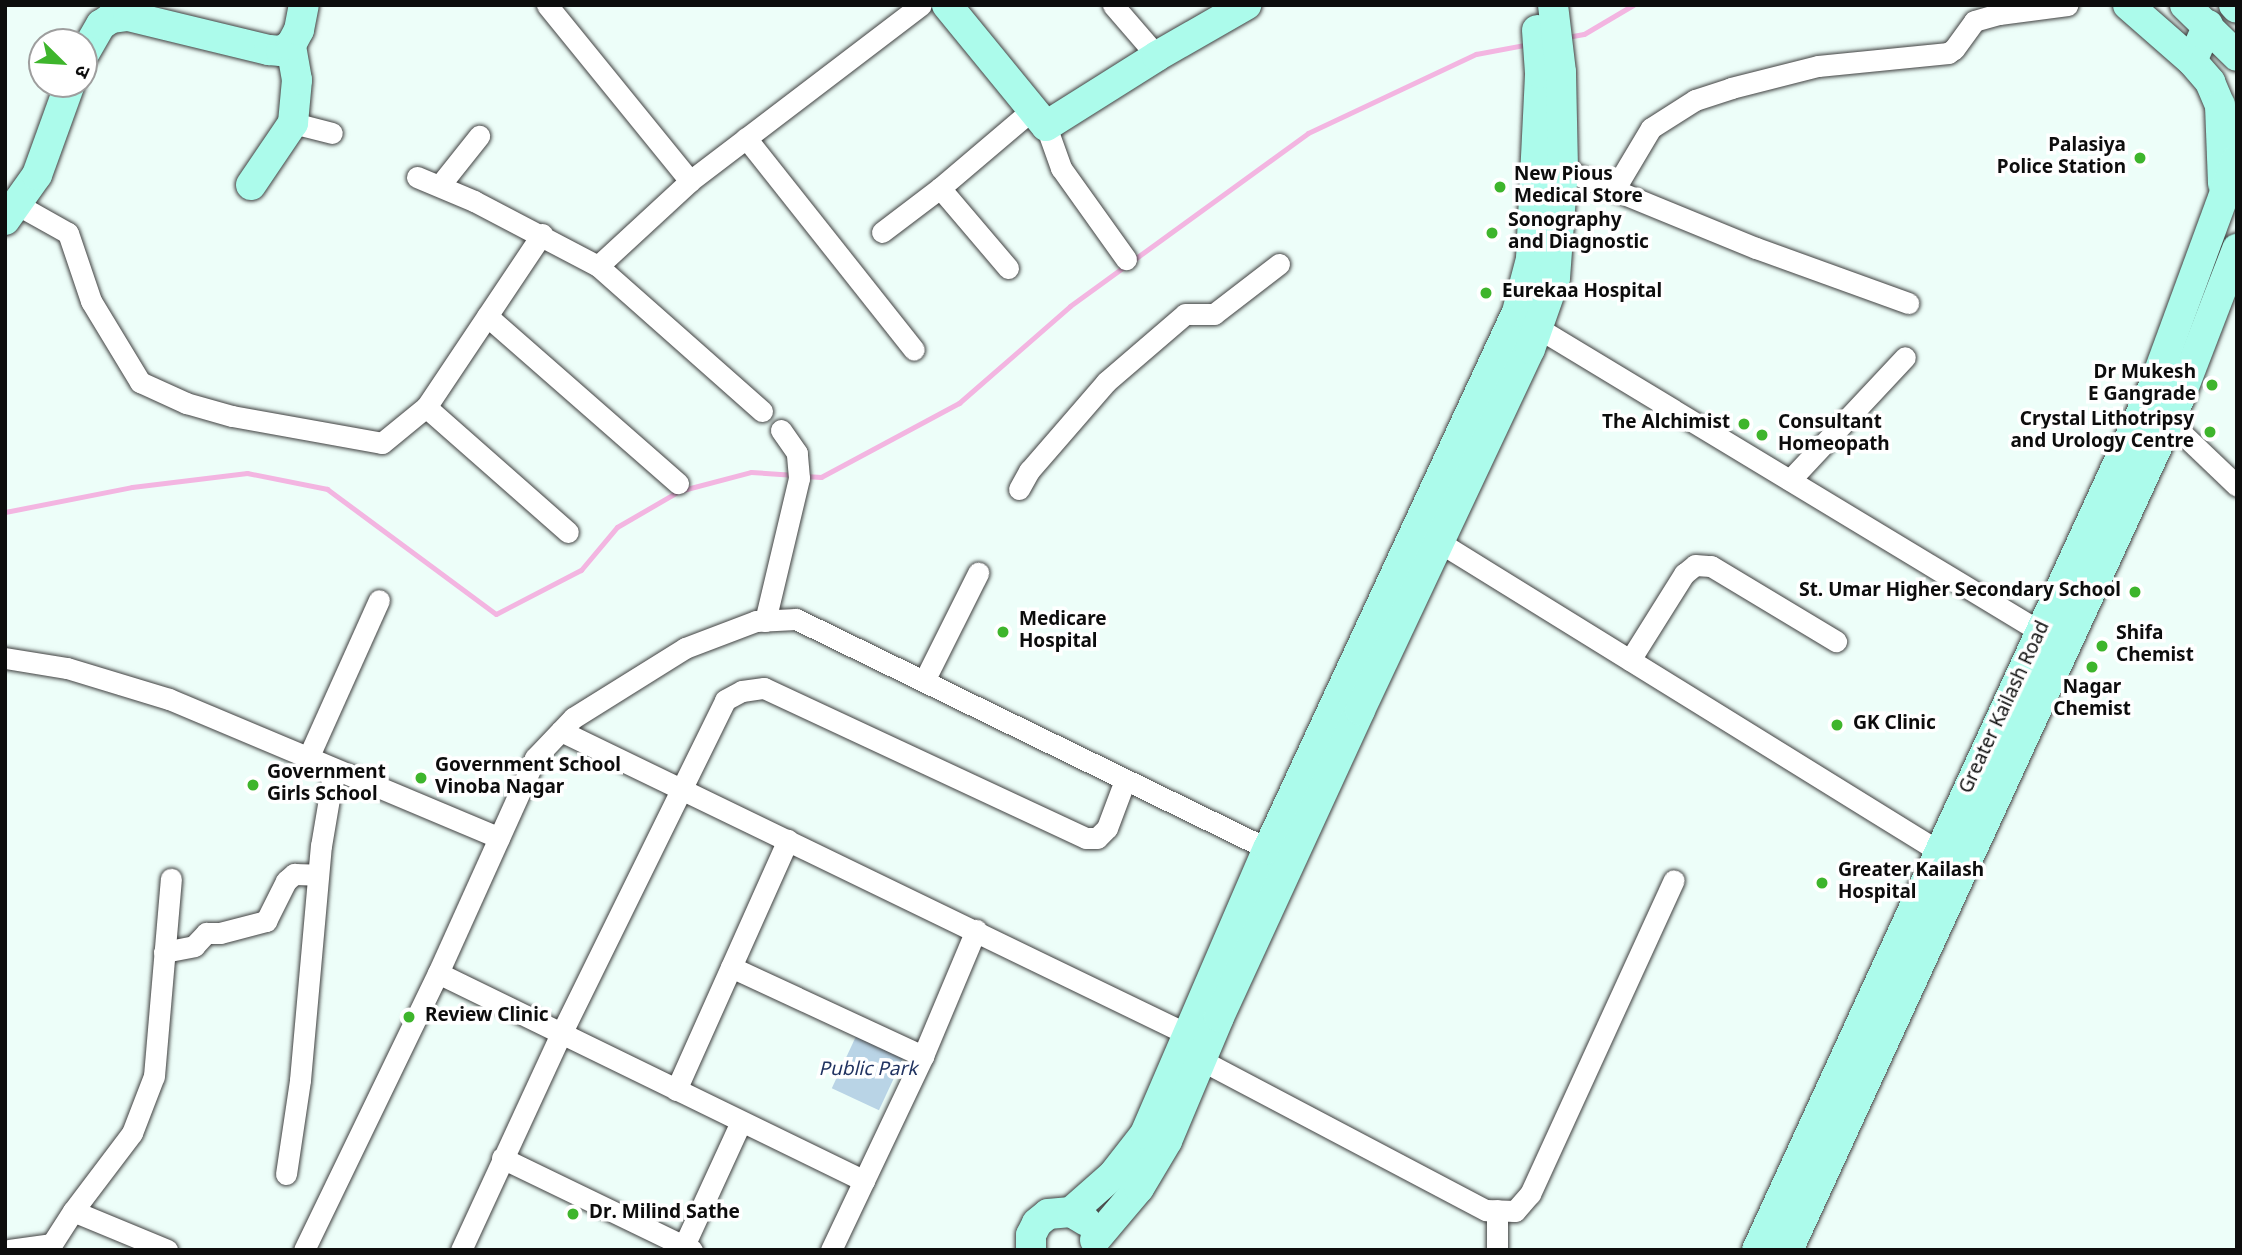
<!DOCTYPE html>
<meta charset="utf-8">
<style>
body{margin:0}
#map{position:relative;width:2242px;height:1255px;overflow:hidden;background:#edfef9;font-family:Georgia,"Noto Sans Devanagari",serif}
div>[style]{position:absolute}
.green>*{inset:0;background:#b9d4e6;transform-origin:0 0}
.stream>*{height:5px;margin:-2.5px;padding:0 2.5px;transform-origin:2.5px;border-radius:2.5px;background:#f3b5e1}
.roads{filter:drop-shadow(0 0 2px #404040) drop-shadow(0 0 2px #404040)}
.street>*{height:21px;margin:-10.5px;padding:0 10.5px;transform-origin:10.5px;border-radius:10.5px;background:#fff}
.secondary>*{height:30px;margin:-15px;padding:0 15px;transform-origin:15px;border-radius:15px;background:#acfbeb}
.dots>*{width:19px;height:19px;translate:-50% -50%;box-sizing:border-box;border:4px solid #fff;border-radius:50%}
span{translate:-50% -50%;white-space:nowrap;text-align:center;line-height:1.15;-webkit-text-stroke:7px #fff;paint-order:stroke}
.poi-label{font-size:19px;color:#0d0d0d;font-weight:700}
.right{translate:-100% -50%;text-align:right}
.left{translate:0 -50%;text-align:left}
.street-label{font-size:19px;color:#0d0d0d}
.park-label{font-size:19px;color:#213361;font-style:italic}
.frame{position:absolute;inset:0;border:7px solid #0d0d0d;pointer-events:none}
.north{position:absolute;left:28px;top:28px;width:70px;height:70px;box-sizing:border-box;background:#fff;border:2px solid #9e9e9e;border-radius:50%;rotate:114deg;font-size:19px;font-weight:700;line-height:28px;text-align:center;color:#0d0d0d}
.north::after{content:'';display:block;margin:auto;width:24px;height:32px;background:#3eb52c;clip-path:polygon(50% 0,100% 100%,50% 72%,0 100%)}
</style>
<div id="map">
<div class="green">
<div style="left:858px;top:1032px;width:52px;height:62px;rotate:25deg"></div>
</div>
<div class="stream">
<div style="left:1567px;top:37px;width:17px;rotate:-10deg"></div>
<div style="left:1584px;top:34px;width:57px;rotate:-30.6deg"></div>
<div style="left:805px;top:476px;width:16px;rotate:4deg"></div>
<div style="left:821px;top:477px;width:157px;rotate:-28.2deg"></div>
<div style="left:959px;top:403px;width:147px;rotate:-41.1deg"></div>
<div style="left:1070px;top:306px;width:294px;rotate:-36deg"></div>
<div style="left:1308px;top:133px;width:186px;rotate:-25.2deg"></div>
<div style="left:1476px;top:54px;width:55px;rotate:-10.5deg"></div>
<div style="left:5px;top:512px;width:129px;rotate:-11.1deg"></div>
<div style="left:132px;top:487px;width:116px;rotate:-6.9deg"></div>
<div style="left:247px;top:473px;width:82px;rotate:11.3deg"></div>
<div style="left:327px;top:489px;width:210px;rotate:36.5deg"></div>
<div style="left:496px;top:614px;width:96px;rotate:-27.4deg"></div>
<div style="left:581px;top:570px;width:56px;rotate:-50.1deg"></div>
<div style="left:617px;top:527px;width:72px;rotate:-30.1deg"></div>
<div style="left:679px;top:491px;width:74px;rotate:-14.8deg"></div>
<div style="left:751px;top:472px;width:44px;rotate:3.9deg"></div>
</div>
<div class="roads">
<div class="street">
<div style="left:547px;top:5px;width:227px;rotate:50.9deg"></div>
<div style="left:1113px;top:5px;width:67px;rotate:49.2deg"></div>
<div style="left:293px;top:123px;width:40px;rotate:14.4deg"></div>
<div style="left:1046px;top:126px;width:45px;rotate:70.3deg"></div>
<div style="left:1061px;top:168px;width:112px;rotate:54.5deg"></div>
<div style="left:746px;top:138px;width:270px;rotate:51.6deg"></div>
<div style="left:1563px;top:169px;width:209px;rotate:22.3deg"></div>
<div style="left:1756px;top:248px;width:162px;rotate:19.9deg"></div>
<div style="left:417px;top:177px;width:62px;rotate:22.8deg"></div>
<div style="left:474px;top:201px;width:140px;rotate:27.7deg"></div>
<div style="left:598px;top:266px;width:219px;rotate:41.5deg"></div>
<div style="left:440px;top:185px;width:63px;rotate:-51.5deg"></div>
<div style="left:940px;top:188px;width:105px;rotate:49.6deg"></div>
<div style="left:1614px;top:190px;width:72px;rotate:-59.2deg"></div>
<div style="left:1651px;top:128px;width:52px;rotate:-32.5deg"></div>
<div style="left:1695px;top:100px;width:38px;rotate:-18deg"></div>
<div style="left:1731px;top:88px;width:90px;rotate:-14.2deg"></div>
<div style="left:1818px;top:66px;width:131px;rotate:-5.7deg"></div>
<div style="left:1948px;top:53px;width:7px;rotate:-34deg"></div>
<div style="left:1954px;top:49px;width:34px;rotate:-54deg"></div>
<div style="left:1974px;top:21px;width:26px;rotate:-16deg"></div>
<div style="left:1999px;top:14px;width:69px;rotate:-7.5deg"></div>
<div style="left:18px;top:205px;width:57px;rotate:29.2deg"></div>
<div style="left:68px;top:233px;width:72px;rotate:71.3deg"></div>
<div style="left:91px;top:301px;width:95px;rotate:58.8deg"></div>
<div style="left:140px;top:382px;width:51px;rotate:24.5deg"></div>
<div style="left:186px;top:403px;width:48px;rotate:15.8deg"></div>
<div style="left:232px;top:416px;width:152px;rotate:10.2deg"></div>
<div style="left:382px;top:443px;width:57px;rotate:-39.3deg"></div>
<div style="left:882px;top:232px;width:73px;rotate:-37.2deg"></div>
<div style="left:940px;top:188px;width:122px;rotate:-40.3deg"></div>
<div style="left:542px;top:234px;width:208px;rotate:123.8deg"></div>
<div style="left:426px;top:407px;width:189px;rotate:41.4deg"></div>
<div style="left:598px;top:266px;width:125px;rotate:-42.7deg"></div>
<div style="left:690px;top:181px;width:290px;rotate:-37.3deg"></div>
<div style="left:487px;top:316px;width:254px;rotate:41.2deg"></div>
<div style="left:1538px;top:328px;width:588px;rotate:31.15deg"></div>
<div style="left:2168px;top:420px;width:95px;rotate:43.7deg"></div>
<div style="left:1790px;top:480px;width:168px;rotate:-46.9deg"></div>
<div style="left:1019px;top:489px;width:21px;rotate:-61deg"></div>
<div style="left:1029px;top:471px;width:118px;rotate:-49.1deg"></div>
<div style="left:1106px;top:382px;width:104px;rotate:-40.7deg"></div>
<div style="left:1185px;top:314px;width:29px"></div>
<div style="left:1214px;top:314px;width:82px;rotate:-37.6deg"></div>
<div style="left:1439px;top:542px;width:589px;rotate:31.75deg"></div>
<div style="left:765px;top:621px;width:147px;rotate:-76.6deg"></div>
<div style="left:799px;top:478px;width:25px;rotate:-95deg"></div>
<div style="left:797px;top:453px;width:28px;rotate:-125deg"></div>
<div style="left:5px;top:658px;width:63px;rotate:9.2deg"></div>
<div style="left:67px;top:668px;width:107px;rotate:16.9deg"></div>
<div style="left:169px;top:699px;width:358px;rotate:22.8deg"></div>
<div style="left:1630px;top:660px;width:102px;rotate:-57.9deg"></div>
<div style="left:1684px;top:574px;width:14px;rotate:-39deg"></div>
<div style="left:1695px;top:565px;width:16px;rotate:4deg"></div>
<div style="left:1711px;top:566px;width:146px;rotate:31deg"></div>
<div style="left:925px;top:679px;width:119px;rotate:-63.4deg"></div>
<div style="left:561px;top:731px;width:695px;rotate:25.83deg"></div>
<div style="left:308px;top:758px;width:173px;rotate:-65.8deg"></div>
<div style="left:164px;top:952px;width:31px;rotate:-11deg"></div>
<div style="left:194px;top:946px;width:18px;rotate:-47deg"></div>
<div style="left:206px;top:933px;width:14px"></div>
<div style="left:220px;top:933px;width:48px;rotate:-14.6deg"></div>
<div style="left:266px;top:921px;width:45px;rotate:-63.4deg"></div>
<div style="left:286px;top:881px;width:11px;rotate:-41deg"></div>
<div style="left:294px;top:874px;width:24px;rotate:2deg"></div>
<div style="left:731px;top:967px;width:212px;rotate:24.9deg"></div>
<div style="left:438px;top:973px;width:474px;rotate:26deg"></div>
<div style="left:1201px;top:1060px;width:322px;rotate:27.8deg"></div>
<div style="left:1486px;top:1210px;width:29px;rotate:2deg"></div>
<div style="left:1515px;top:1211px;width:23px;rotate:-49deg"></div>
<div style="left:1530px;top:1194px;width:345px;rotate:-65.4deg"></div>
<div style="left:676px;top:1090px;width:274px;rotate:-65.9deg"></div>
<div style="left:502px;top:1158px;width:211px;rotate:25.8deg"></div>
<div style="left:286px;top:1174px;width:95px;rotate:-81.5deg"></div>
<div style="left:300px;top:1080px;width:235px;rotate:-84.9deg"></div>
<div style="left:321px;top:846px;width:78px;rotate:-80.4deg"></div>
<div style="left:1497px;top:1210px;width:40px;rotate:90deg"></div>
<div style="left:73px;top:1211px;width:102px;rotate:22.5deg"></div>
<div style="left:9px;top:1250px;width:42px;rotate:-8.1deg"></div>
<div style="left:48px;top:1250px;width:46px;rotate:-57.3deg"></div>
<div style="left:73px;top:1211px;width:98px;rotate:-52.9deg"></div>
<div style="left:132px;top:1133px;width:61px;rotate:-68.9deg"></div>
<div style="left:154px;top:1076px;width:198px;rotate:-85.1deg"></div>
<div style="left:304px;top:1250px;width:308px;rotate:-64.2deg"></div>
<div style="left:438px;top:973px;width:236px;rotate:-65.7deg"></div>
<div style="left:535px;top:758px;width:55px;rotate:-46.5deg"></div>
<div style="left:573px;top:718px;width:132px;rotate:-32deg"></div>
<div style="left:685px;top:648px;width:76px;rotate:-20.8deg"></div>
<div style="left:756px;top:621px;width:40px;rotate:-2.9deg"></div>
<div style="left:796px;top:619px;width:525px;rotate:25.98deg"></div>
<div style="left:461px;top:1250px;width:238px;rotate:-65.2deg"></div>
<div style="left:561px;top:1034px;width:372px;rotate:-63.8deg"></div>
<div style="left:725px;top:700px;width:19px;rotate:-28deg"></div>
<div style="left:742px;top:691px;width:22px;rotate:-8deg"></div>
<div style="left:764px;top:688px;width:355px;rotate:25deg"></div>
<div style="left:1086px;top:838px;width:11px"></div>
<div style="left:1097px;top:838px;width:14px;rotate:-45deg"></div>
<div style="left:1107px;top:828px;width:51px;rotate:-69.4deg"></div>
<div style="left:682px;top:1250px;width:141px;rotate:-65.3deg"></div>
<div style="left:831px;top:1250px;width:215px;rotate:-64.6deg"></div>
<div style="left:923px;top:1056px;width:137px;rotate:-67.2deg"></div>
</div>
<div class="secondary">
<div style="left:947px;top:5px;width:156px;rotate:50.7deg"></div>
<div style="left:1046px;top:126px;width:131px;rotate:-32.2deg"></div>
<div style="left:1157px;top:56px;width:103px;rotate:-29.8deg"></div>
<div style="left:2128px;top:5px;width:85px;rotate:41.2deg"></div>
<div style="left:2185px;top:5px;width:73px;rotate:44.4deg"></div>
<div style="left:2234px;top:5px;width:4px;rotate:45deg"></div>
<div style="left:2208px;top:25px;width:39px;rotate:114deg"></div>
<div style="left:2192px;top:61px;width:28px;rotate:49deg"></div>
<div style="left:2210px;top:82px;width:25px;rotate:67deg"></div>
<div style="left:2220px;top:105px;width:79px;rotate:87.8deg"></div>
<div style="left:84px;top:54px;width:34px;rotate:-60deg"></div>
<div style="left:101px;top:25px;width:12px;rotate:-35deg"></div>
<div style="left:111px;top:18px;width:17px;rotate:-7deg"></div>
<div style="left:128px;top:16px;width:145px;rotate:13.6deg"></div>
<div style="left:269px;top:50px;width:12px;rotate:5deg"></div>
<div style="left:281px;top:51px;width:12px;rotate:-31deg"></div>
<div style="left:251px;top:185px;width:75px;rotate:-55.9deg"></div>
<div style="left:293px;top:123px;width:43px;rotate:-84.7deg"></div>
<div style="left:297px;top:80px;width:36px;rotate:-100deg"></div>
<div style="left:291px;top:45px;width:17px;rotate:-62deg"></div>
<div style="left:299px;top:30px;width:25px;rotate:-79deg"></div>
<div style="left:5px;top:220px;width:55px;rotate:-54.6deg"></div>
<div style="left:37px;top:175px;width:97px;rotate:-70.1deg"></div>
<div style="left:1071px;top:1212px;width:56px;rotate:-41.4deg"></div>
<div style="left:1113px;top:1175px;width:52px;rotate:-52deg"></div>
<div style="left:1145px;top:1134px;width:310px;rotate:-66.7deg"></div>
<div style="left:1268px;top:849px;width:592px;rotate:-65.12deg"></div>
<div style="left:1517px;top:312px;width:55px;rotate:-75.2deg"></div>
<div style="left:1531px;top:259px;width:186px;rotate:-87.2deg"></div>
<div style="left:1540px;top:73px;width:43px;rotate:-94deg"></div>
<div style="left:1095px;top:1240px;width:68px;rotate:-49.8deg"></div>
<div style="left:1139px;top:1188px;width:55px;rotate:-59.2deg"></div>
<div style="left:1167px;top:1141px;width:134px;rotate:-67.2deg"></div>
<div style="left:1219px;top:1017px;width:338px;rotate:-65.3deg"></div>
<div style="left:1360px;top:710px;width:399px;rotate:-64.8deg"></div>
<div style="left:1530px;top:349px;width:75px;rotate:-70.6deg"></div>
<div style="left:1555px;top:278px;width:109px;rotate:-85.8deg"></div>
<div style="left:1563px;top:169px;width:97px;rotate:-91.2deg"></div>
<div style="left:1561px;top:72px;width:67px;rotate:-96.8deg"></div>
<div style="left:1031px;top:1250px;width:15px;rotate:-90deg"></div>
<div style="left:1031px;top:1235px;width:13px;rotate:-63deg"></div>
<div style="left:1037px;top:1223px;width:14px;rotate:-39deg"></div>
<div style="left:1048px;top:1214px;width:23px;rotate:-5deg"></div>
<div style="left:1071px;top:1212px;width:17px;rotate:31deg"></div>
<div style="left:1757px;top:1250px;width:952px;rotate:-65.35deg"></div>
<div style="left:2154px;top:385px;width:241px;rotate:-69.8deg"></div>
<div style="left:1788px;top:1250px;width:939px;rotate:-65.32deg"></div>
<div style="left:2180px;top:397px;width:159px;rotate:-68.9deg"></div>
</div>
</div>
<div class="dots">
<div style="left:2140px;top:158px;background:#3eb52c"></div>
<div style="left:1500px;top:187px;background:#3eb52c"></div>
<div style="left:1492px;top:233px;background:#3eb52c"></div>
<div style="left:1486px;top:293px;background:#3eb52c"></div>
<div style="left:2212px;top:385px;background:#3eb52c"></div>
<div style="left:1744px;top:424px;background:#3eb52c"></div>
<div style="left:2210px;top:432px;background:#3eb52c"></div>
<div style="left:1762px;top:435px;background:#3eb52c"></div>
<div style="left:2135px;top:592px;background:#3eb52c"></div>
<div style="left:1003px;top:632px;background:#3eb52c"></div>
<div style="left:2102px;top:646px;background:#3eb52c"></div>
<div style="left:2092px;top:667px;background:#3eb52c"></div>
<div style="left:1837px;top:725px;background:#3eb52c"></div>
<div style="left:421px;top:778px;background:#3eb52c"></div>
<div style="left:253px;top:785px;background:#3eb52c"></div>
<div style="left:1822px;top:883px;background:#3eb52c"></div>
<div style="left:409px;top:1017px;background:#3eb52c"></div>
<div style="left:573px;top:1214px;background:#3eb52c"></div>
</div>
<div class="poi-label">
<span class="right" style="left:2126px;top:158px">Palasiya<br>Police Station</span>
<span class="left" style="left:1514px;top:187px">New Pious<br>Medical Store</span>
<span class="left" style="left:1508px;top:233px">Sonography<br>and Diagnostic</span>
<span class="left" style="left:1502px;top:293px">Eurekaa Hospital</span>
<span class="right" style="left:2196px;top:385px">Dr Mukesh<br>E Gangrade</span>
<span class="right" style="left:2194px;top:432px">Crystal Lithotripsy<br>and Urology Centre</span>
<span class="right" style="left:1730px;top:424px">The Alchimist</span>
<span class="left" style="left:1778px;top:435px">Consultant<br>Homeopath</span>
<span class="right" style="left:2121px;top:592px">St. Umar Higher Secondary School</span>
<span class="left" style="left:1019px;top:632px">Medicare<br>Hospital</span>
<span class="left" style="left:2116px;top:646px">Shifa<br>Chemist</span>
<span style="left:2092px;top:700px">Nagar<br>Chemist</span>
<span class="left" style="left:1853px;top:725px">GK Clinic</span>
<span class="left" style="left:435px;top:778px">Government School<br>Vinoba Nagar</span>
<span class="left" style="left:267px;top:785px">Government<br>Girls School</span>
<span class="left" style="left:1838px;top:883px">Greater Kailash<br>Hospital</span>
<span class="left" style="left:425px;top:1017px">Review Clinic</span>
<span class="left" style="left:589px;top:1214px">Dr. Milind Sathe</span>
</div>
<div class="street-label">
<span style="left:2006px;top:708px;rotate:-65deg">Greater Kailash Road</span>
</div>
<div class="park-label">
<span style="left:868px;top:1071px">Public Park</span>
</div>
<div class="frame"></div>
<div class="north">उ</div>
</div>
